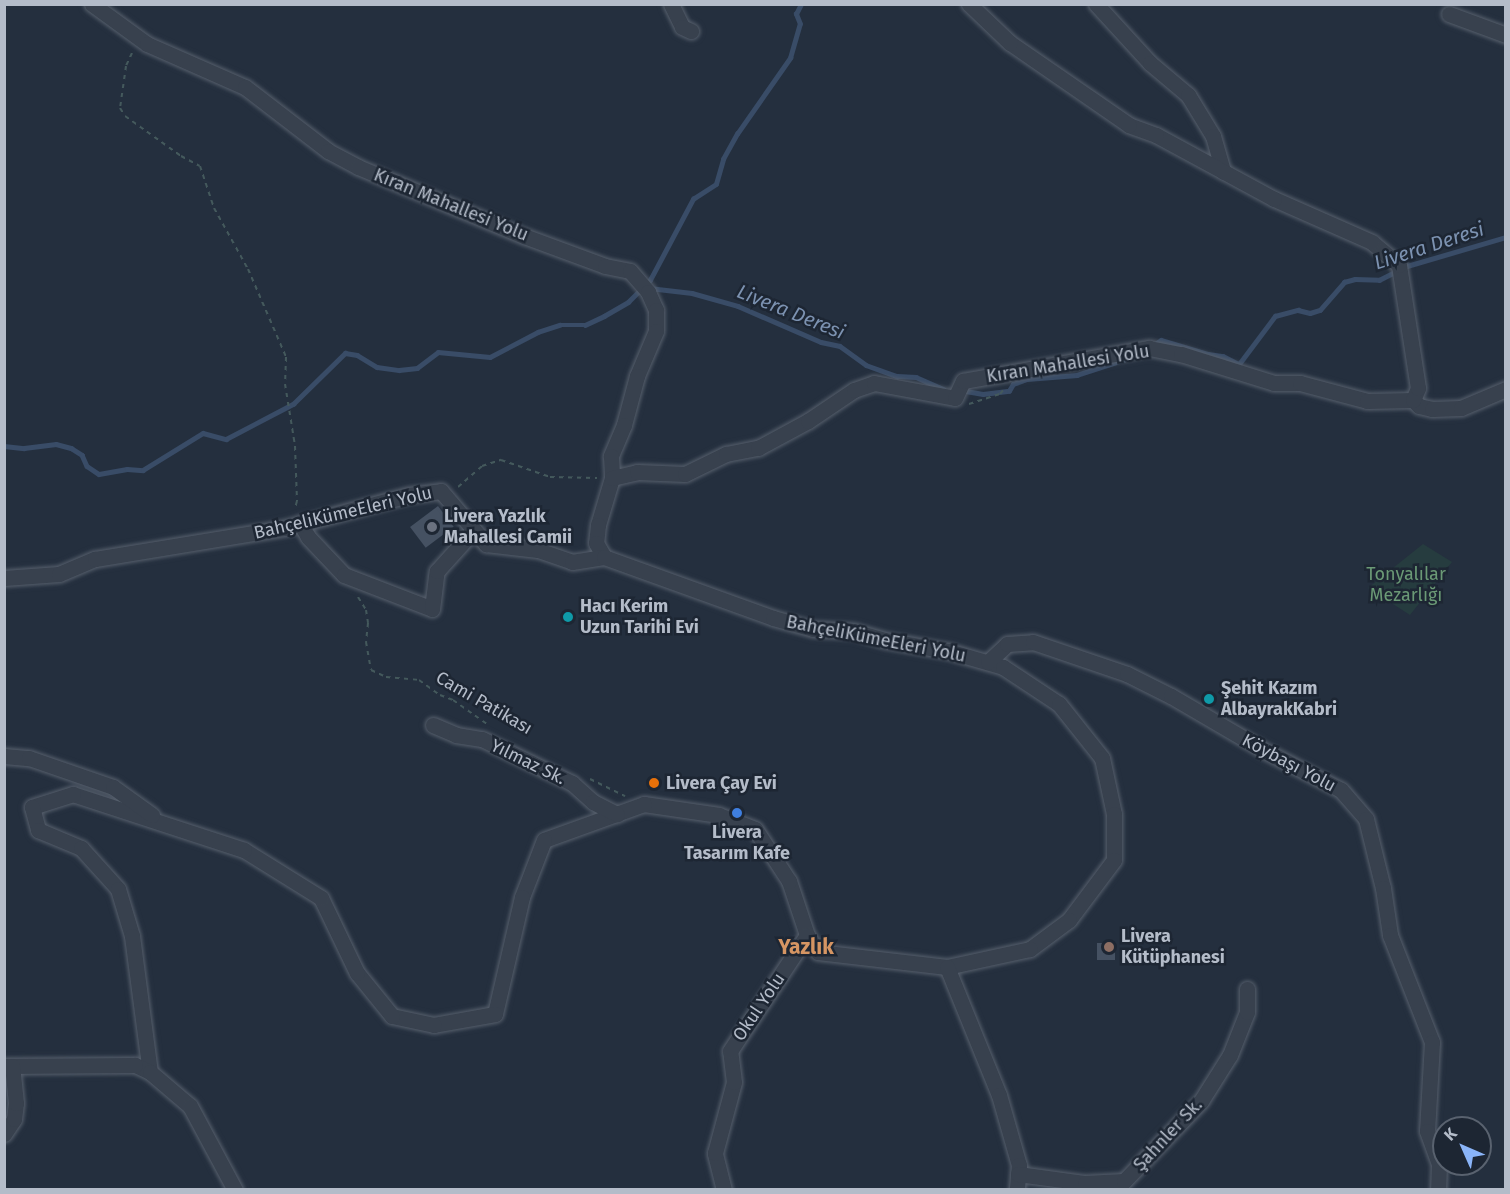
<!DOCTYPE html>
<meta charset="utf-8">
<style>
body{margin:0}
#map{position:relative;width:1510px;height:1194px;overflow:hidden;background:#242f3e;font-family:"Fira Sans",sans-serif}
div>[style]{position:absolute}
.green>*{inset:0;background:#263c3f}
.stream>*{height:4.5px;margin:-2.25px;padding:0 2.25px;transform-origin:2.25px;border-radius:2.25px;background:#394c67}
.building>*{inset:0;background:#455162;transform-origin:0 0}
.path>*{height:2px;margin-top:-1px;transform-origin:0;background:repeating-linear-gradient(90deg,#44595c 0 4.5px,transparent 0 9px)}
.roads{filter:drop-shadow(0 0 2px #565f6c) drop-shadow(0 0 2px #565f6c)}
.street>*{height:15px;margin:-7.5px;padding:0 7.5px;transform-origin:7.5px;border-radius:7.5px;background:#38414e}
.dots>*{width:16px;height:16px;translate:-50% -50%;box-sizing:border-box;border:3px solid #1d2633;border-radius:50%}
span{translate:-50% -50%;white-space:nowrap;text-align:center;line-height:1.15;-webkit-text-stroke:5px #1d2633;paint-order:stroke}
.street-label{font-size:18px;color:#b4bcc9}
.poi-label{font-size:18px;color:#b4bcc9;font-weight:700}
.left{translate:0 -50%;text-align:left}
.park-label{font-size:18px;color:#6b9a76}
.water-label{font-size:20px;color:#7c92b1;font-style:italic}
.quarter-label{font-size:21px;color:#d59563;font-weight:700}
.frame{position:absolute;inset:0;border:6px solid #b4bcc9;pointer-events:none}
.north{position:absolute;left:1432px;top:1116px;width:60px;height:60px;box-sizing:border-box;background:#1d2633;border:2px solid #59626f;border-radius:50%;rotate:315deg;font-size:16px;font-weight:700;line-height:24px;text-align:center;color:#b4bcc9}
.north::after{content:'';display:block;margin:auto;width:21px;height:27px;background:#8ab4f8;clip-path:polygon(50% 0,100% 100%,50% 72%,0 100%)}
</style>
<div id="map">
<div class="green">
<div style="clip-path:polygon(1423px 544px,1452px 562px,1410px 615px,1368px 588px)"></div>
</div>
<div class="stream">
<div style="left:649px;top:288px;width:43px;rotate:6.6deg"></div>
<div style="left:692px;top:293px;width:48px;rotate:15.8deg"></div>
<div style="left:738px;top:306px;width:90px;rotate:23.4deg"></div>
<div style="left:821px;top:342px;width:19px;rotate:12deg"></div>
<div style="left:840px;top:346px;width:32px;rotate:36deg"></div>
<div style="left:866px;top:365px;width:33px;rotate:20deg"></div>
<div style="left:897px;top:376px;width:19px;rotate:3deg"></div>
<div style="left:916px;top:377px;width:30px;rotate:24deg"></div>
<div style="left:1155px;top:344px;width:7px;rotate:-34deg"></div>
<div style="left:1161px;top:340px;width:49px;rotate:16.6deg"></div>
<div style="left:1208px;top:354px;width:15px;rotate:8deg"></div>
<div style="left:1223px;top:356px;width:18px;rotate:27deg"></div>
<div style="left:1239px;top:364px;width:60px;rotate:-53.1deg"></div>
<div style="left:1275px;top:316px;width:24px;rotate:-15deg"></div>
<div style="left:1298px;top:310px;width:12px;rotate:14deg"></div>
<div style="left:1310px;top:313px;width:10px;rotate:-17deg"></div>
<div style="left:1320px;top:310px;width:37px;rotate:-49deg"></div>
<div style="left:1344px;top:282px;width:11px;rotate:-15deg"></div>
<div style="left:1355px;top:279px;width:24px;rotate:2deg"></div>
<div style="left:1379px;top:280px;width:31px;rotate:-27deg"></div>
<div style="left:1407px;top:266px;width:103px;rotate:-16.3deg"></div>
<div style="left:960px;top:390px;width:23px;rotate:10deg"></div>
<div style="left:983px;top:394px;width:26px;rotate:-7deg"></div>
<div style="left:1009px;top:391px;width:8px;rotate:-60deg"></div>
<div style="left:1013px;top:384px;width:15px;rotate:-20deg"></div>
<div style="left:1027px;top:379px;width:50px;rotate:-4.6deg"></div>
<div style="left:1077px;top:375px;width:52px;rotate:-18.1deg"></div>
<div style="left:4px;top:446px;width:20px;rotate:6deg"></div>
<div style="left:24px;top:448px;width:32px;rotate:-7deg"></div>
<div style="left:56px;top:444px;width:16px;rotate:15deg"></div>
<div style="left:71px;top:448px;width:13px;rotate:32deg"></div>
<div style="left:82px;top:455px;width:12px;rotate:66deg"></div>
<div style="left:87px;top:466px;width:14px;rotate:34deg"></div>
<div style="left:99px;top:474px;width:28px;rotate:-10deg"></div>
<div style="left:127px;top:469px;width:16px;rotate:4deg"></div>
<div style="left:143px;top:470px;width:70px;rotate:-31.7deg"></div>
<div style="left:203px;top:433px;width:24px;rotate:15deg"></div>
<div style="left:226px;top:439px;width:76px;rotate:-27.6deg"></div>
<div style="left:293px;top:404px;width:73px;rotate:-44.4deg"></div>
<div style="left:345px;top:353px;width:12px;rotate:9deg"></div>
<div style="left:357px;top:355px;width:23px;rotate:31deg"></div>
<div style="left:377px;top:367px;width:22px;rotate:8deg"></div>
<div style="left:399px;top:370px;width:18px;rotate:-6deg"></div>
<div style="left:417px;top:368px;width:26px;rotate:-37deg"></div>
<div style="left:438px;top:352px;width:52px;rotate:5.5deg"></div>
<div style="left:490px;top:357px;width:54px;rotate:-27.5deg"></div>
<div style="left:538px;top:332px;width:23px;rotate:-18deg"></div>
<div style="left:560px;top:325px;width:25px"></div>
<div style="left:585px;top:325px;width:21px;rotate:-25deg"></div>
<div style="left:604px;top:316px;width:28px;rotate:-30deg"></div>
<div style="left:628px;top:302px;width:31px;rotate:-45deg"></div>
<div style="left:650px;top:280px;width:92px;rotate:-62deg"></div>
<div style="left:693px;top:199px;width:27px;rotate:-33deg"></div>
<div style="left:716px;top:184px;width:26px;rotate:-74deg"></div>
<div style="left:723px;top:159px;width:29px;rotate:-61deg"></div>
<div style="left:737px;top:134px;width:93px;rotate:-55.1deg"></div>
<div style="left:790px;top:58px;width:35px;rotate:-74deg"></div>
<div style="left:800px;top:24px;width:11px;rotate:-112deg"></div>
<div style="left:796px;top:14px;width:11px;rotate:-63deg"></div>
</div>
<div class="building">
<div style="left:438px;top:506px;width:26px;height:35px;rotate:53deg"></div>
<div style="left:1115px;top:943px;width:17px;height:18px;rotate:90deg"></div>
</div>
<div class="path">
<div style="left:132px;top:53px;width:14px;rotate:115deg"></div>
<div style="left:126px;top:66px;width:42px;rotate:98.1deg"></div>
<div style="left:120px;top:108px;width:9px;rotate:58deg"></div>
<div style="left:125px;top:116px;width:69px;rotate:35.5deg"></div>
<div style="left:181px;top:156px;width:21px;rotate:28deg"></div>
<div style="left:200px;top:166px;width:44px;rotate:71.6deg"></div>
<div style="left:214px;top:208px;width:70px;rotate:60.9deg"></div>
<div style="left:248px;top:269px;width:96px;rotate:66.6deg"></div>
<div style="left:286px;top:357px;width:27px;rotate:92deg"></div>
<div style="left:285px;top:384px;width:63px;rotate:80.8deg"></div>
<div style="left:295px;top:446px;width:55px;rotate:87.9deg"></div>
<div style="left:297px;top:501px;width:7px;rotate:106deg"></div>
<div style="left:969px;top:404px;width:33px;rotate:-18deg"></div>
<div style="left:1000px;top:394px;width:6px;rotate:-51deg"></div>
<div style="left:458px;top:487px;width:32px;rotate:-41deg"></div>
<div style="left:482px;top:466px;width:20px;rotate:-18deg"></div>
<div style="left:501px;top:460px;width:52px;rotate:19.1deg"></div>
<div style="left:550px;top:477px;width:47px;rotate:1.2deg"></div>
<div style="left:358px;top:597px;width:15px;rotate:58deg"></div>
<div style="left:366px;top:610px;width:13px;rotate:81deg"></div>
<div style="left:368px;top:623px;width:19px;rotate:96deg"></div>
<div style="left:366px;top:642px;width:28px;rotate:80deg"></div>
<div style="left:371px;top:670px;width:17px;rotate:25deg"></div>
<div style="left:386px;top:677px;width:33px;rotate:5deg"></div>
<div style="left:419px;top:680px;width:26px;rotate:36deg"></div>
<div style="left:440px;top:695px;width:14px;rotate:21deg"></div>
<div style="left:453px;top:700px;width:42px;rotate:35.2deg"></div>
<div style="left:590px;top:779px;width:39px;rotate:26deg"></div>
</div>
<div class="roads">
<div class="street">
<div style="left:92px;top:4px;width:68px;rotate:36deg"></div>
<div style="left:147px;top:44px;width:107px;rotate:23.7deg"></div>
<div style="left:245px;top:87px;width:105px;rotate:37.6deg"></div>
<div style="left:328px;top:151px;width:34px;rotate:28deg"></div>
<div style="left:358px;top:167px;width:180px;rotate:22.6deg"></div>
<div style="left:524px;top:236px;width:86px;rotate:20.3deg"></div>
<div style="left:605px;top:266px;width:25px;rotate:11deg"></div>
<div style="left:630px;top:271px;width:28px;rotate:49deg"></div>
<div style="left:648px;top:292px;width:20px;rotate:66deg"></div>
<div style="left:656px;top:310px;width:21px;rotate:90deg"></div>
<div style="left:656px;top:331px;width:49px;rotate:112.9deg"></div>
<div style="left:637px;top:376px;width:51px;rotate:104.9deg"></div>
<div style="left:624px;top:425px;width:34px;rotate:113deg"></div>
<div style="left:611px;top:456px;width:22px;rotate:87deg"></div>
<div style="left:612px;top:478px;width:49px;rotate:106.6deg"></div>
<div style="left:598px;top:525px;width:18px;rotate:96deg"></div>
<div style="left:596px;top:543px;width:16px;rotate:60deg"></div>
<div style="left:671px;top:4px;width:25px;rotate:64deg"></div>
<div style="left:682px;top:27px;width:10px;rotate:24deg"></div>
<div style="left:1096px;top:4px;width:80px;rotate:47.5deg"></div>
<div style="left:1150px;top:63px;width:50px;rotate:40.1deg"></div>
<div style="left:1188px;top:95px;width:48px;rotate:58.6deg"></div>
<div style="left:1213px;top:136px;width:37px;rotate:74deg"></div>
<div style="left:1449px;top:14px;width:61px;rotate:20.2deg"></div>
<div style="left:1413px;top:400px;width:8px;rotate:45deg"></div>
<div style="left:1419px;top:406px;width:13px;rotate:13deg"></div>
<div style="left:1432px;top:409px;width:29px;rotate:-2deg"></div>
<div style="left:1461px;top:408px;width:49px;rotate:-22.9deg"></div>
<div style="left:612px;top:478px;width:26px;rotate:-13deg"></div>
<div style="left:637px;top:472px;width:48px;rotate:2.4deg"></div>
<div style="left:685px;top:474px;width:46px;rotate:-26deg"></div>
<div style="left:726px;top:454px;width:33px;rotate:-11deg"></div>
<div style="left:758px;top:448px;width:57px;rotate:-28.4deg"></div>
<div style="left:808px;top:421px;width:55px;rotate:-34deg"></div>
<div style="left:854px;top:390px;width:21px;rotate:-19deg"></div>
<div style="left:874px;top:383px;width:82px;rotate:10.5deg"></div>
<div style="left:955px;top:398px;width:19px;rotate:-65deg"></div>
<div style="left:963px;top:381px;width:189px;rotate:-10.1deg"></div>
<div style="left:1149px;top:348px;width:33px;rotate:11deg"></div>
<div style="left:1181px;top:354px;width:97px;rotate:17.3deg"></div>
<div style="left:1274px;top:383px;width:26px"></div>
<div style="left:1300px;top:383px;width:69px;rotate:15deg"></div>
<div style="left:1367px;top:401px;width:46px;rotate:-1.2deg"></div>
<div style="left:1413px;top:400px;width:13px;rotate:-67deg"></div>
<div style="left:1418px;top:388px;width:124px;rotate:-98.8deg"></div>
<div style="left:1399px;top:265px;width:35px;rotate:-140deg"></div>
<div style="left:1372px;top:242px;width:107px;rotate:-156.3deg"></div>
<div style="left:1274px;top:199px;width:134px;rotate:-151.5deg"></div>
<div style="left:1156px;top:135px;width:29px;rotate:-160deg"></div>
<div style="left:1129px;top:125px;width:145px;rotate:-145.4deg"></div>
<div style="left:1010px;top:43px;width:57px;rotate:-136.4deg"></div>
<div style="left:300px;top:523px;width:16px;rotate:60deg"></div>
<div style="left:308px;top:537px;width:52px;rotate:46.5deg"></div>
<div style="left:344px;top:575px;width:94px;rotate:21.1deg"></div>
<div style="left:432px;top:609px;width:38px;rotate:-83deg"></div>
<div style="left:437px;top:571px;width:54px;rotate:-48deg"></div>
<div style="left:4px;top:578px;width:55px;rotate:-4.2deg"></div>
<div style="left:59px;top:574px;width:39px;rotate:-23deg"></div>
<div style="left:95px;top:559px;width:192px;rotate:-9.3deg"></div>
<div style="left:284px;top:528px;width:129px;rotate:-14.8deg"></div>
<div style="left:409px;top:495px;width:32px;rotate:-7deg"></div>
<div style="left:441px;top:491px;width:70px;rotate:49.7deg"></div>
<div style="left:486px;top:544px;width:52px;rotate:6.6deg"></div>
<div style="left:538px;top:550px;width:36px;rotate:19deg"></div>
<div style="left:572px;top:562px;width:32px;rotate:-9deg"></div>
<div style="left:604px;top:557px;width:180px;rotate:19.8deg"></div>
<div style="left:773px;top:618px;width:41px;rotate:15.4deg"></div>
<div style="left:813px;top:629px;width:40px;rotate:2.9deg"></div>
<div style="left:853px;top:631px;width:32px;rotate:16deg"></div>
<div style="left:884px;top:640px;width:65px;rotate:9.8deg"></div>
<div style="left:948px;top:651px;width:57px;rotate:16.2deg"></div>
<div style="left:1003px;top:667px;width:67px;rotate:33.5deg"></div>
<div style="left:1059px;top:704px;width:69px;rotate:51.5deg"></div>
<div style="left:1102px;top:758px;width:57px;rotate:77.9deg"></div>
<div style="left:1114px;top:814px;width:46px;rotate:90deg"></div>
<div style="left:1114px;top:860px;width:75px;rotate:126.9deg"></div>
<div style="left:1069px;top:920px;width:49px;rotate:143.4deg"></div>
<div style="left:1030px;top:949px;width:85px;rotate:167.8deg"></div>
<div style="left:947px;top:967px;width:130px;rotate:-173.4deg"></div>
<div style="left:818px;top:952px;width:20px;rotate:-123deg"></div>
<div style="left:807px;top:935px;width:57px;rotate:-108.4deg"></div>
<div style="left:789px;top:881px;width:62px;rotate:-123.2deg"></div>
<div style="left:755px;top:829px;width:39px;rotate:-159deg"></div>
<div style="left:719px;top:815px;width:76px;rotate:-171.7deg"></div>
<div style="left:644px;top:804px;width:106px;rotate:160.2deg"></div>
<div style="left:544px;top:840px;width:61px;rotate:111.1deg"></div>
<div style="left:522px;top:897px;width:120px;rotate:103deg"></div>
<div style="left:495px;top:1014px;width:62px;rotate:169.8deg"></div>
<div style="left:434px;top:1025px;width:43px;rotate:-167.9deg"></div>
<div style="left:392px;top:1016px;width:55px;rotate:-129.1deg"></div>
<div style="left:357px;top:973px;width:83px;rotate:-115.6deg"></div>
<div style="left:321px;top:898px;width:91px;rotate:-148.1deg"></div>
<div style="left:244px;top:850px;width:180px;rotate:-161.9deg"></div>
<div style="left:73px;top:794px;width:43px;rotate:162.4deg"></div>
<div style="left:32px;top:807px;width:24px;rotate:75deg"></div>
<div style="left:38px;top:830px;width:47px;rotate:22.7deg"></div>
<div style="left:81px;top:848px;width:55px;rotate:47.9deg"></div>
<div style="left:118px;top:889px;width:49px;rotate:73.4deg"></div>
<div style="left:132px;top:936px;width:137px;rotate:82.5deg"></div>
<div style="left:150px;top:1072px;width:17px;rotate:-155deg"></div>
<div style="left:135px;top:1065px;width:131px;rotate:179.6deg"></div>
<div style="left:988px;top:662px;width:26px;rotate:-43deg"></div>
<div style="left:1007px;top:644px;width:26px;rotate:-4deg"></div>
<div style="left:1033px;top:642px;width:99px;rotate:18.8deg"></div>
<div style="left:1127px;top:674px;width:49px;rotate:26.6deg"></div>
<div style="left:1171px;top:696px;width:111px;rotate:30.3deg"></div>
<div style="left:1267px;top:752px;width:83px;rotate:27.2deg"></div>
<div style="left:1341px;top:790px;width:38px;rotate:49deg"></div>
<div style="left:1366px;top:819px;width:71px;rotate:76.2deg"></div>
<div style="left:1383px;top:888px;width:48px;rotate:81.5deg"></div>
<div style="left:1390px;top:935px;width:115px;rotate:68.6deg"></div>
<div style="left:1432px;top:1042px;width:89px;rotate:93.2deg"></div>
<div style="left:1427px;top:1131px;width:35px;rotate:70deg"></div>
<div style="left:1439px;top:1164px;width:26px;rotate:92deg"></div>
<div style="left:433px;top:725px;width:25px;rotate:23deg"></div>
<div style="left:456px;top:735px;width:26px;rotate:9deg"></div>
<div style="left:482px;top:739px;width:55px;rotate:26.1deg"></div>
<div style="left:531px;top:763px;width:46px;rotate:26deg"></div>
<div style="left:572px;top:783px;width:28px;rotate:42deg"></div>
<div style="left:593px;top:802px;width:27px;rotate:27deg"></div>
<div style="left:4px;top:756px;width:25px;rotate:5deg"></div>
<div style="left:29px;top:758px;width:89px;rotate:19deg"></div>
<div style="left:113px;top:787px;width:48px;rotate:35.7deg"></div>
<div style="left:947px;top:967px;width:138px;rotate:67.9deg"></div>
<div style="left:999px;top:1095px;width:73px;rotate:74.1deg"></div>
<div style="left:1019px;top:1165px;width:25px;rotate:95deg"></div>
<div style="left:150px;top:1072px;width:52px;rotate:40.4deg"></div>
<div style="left:190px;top:1106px;width:95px;rotate:61.8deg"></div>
<div style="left:4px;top:1134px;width:18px;rotate:-56deg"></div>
<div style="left:14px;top:1119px;width:16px;rotate:-83deg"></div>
<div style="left:16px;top:1103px;width:37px;rotate:-96deg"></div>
<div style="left:1018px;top:1174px;width:68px;rotate:7.7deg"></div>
<div style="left:1085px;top:1183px;width:39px;rotate:-3deg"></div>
<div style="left:1124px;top:1181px;width:111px;rotate:-46.1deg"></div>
<div style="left:1201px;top:1101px;width:54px;rotate:-57.8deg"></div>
<div style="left:1230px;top:1055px;width:46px;rotate:-68.4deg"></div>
<div style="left:1247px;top:1012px;width:23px;rotate:-90deg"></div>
<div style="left:724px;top:1190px;width:38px;rotate:-104deg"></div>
<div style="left:715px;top:1153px;width:73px;rotate:-75deg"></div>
<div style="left:734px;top:1082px;width:31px;rotate:-97deg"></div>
<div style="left:730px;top:1051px;width:139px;rotate:-56.4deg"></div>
</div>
</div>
<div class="dots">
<div style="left:432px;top:527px;background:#6b7280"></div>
<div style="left:568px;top:617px;background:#0f9aa8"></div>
<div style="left:1209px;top:699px;background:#0f9aa8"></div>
<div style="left:654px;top:783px;background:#e8710a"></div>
<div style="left:737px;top:813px;background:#3f7fe0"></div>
<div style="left:1109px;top:947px;background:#8d6e63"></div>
</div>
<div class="street-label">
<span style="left:451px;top:205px;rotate:22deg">Kıran Mahallesi Yolu</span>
<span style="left:1068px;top:364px;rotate:-9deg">Kıran Mahallesi Yolu</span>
<span style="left:343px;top:513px;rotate:-13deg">BahçeliKümeEleri Yolu</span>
<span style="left:876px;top:639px;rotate:11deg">BahçeliKümeEleri Yolu</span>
<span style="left:484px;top:703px;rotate:30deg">Cami Patikası</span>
<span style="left:528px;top:762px;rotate:26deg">Yılmaz Sk.</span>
<span style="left:1289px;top:763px;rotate:28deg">Köybaşı Yolu</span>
<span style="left:759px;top:1007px;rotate:-56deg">Okul Yolu</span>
<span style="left:1168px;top:1135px;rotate:-47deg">Şahnler Sk.</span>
</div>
<div class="poi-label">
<span class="left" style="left:444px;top:527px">Livera Yazlık<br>Mahallesi Camii</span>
<span class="left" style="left:580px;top:617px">Hacı Kerim<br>Uzun Tarihi Evi</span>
<span class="left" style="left:1221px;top:699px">Şehit Kazım<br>AlbayrakKabri</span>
<span class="left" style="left:666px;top:783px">Livera Çay Evi</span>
<span style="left:737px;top:843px">Livera<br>Tasarım Kafe</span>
<span class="left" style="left:1121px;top:947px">Livera<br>Kütüphanesi</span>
</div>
<div class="park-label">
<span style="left:1406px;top:585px">Tonyalılar<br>Mezarlığı</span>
</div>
<div class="water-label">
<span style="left:1429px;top:246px;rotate:-18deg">Livera Deresi</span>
<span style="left:791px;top:312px;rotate:22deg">Livera Deresi</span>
</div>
<div class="quarter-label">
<span style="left:806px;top:947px">Yazlık</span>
</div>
<div class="frame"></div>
<div class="north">K</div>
</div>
